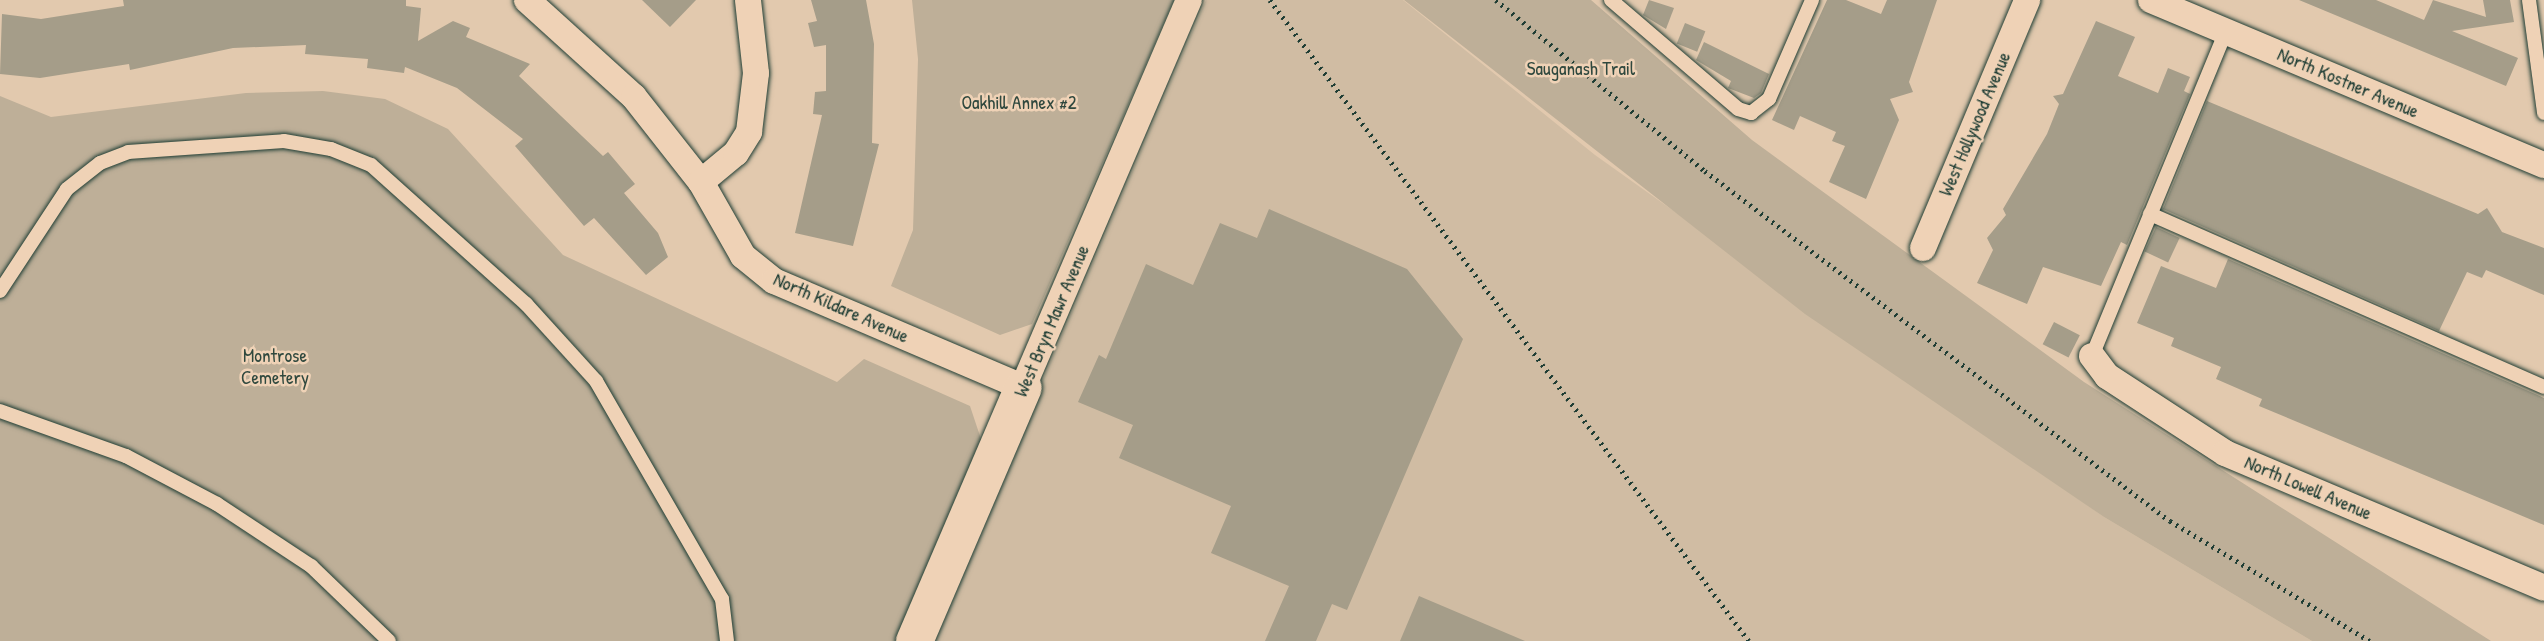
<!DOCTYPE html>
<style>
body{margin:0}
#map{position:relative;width:2544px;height:641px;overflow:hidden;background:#e2c9ae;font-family:"Patrick Hand",sans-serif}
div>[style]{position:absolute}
.built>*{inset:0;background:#d0bca3}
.green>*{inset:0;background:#beaf98}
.building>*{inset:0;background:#a59d89;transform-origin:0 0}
.path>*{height:4.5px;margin-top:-2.25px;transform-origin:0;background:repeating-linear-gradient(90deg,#1f3d34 0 2px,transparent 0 7px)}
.roads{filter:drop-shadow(0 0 2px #1f3d34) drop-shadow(0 0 2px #1f3d34)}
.lane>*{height:14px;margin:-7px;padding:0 7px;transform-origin:7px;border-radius:7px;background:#efd2b6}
.street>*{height:26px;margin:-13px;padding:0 13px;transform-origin:13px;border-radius:13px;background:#efd2b6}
.secondary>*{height:37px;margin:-18.5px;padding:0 18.5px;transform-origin:18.5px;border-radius:18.5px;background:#efd2b6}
span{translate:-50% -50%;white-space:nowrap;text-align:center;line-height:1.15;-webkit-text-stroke:5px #efd2b6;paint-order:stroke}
.park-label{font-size:19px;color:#2f483e}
.street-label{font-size:19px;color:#1f3d34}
</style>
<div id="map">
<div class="built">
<div style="clip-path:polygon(1206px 0,1403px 0,1595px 155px,2104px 517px,2312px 641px,931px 641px)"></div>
</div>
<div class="green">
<div style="clip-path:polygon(912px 0,1174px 0,1032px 324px,1000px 335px,891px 286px,913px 230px,918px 59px)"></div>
<div style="clip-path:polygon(1404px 0,1591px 0,1752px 140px,2084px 382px,2491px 641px,2312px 641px,2104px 517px,1805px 314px)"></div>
<div style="clip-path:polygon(323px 91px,385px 99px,448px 129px,563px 255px,837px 382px,864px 359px,970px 406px,982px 442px,896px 641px,0 641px,0 96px,51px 117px,246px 93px)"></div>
</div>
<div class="building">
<div style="clip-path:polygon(123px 0,406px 0,406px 6px,421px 8px,418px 41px,453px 21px,470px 28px,466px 37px,530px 64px,519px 76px,603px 156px,608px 152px,635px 184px,624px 193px,658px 233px,668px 257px,646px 275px,594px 218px,584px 226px,515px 146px,523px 139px,457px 88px,405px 67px,404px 73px,367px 68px,368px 59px,305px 54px,306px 45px,233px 48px,130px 70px,129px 64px,40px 78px,0 74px,2px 14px,41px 19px,124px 6px)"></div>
<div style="clip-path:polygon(642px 0,696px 0,670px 27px)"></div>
<div style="clip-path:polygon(811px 0,866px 0,874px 44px,872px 143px,879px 144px,853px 246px,795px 233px,822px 115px,813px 114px,815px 92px,826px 91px,826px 45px,814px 47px,808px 23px,817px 21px)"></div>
<div style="clip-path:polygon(1649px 0,1674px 8px,1666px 29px,1643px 15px)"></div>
<div style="clip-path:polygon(1827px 0,1846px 0,1881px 14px,1887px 0,1937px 0,1909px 82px,1913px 92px,1890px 99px,1899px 120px,1866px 199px,1829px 182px,1845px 146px,1832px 141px,1836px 132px,1800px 116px,1794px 130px,1772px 120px)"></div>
<div style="clip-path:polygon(2299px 0,2376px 0,2424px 20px,2433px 0,2486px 17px,2483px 0,2510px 0,2514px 22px,2452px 31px,2518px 58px,2506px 86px)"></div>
<div style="clip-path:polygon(2096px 21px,2135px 37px,2118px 76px,2158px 93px,2168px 68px,2190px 77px,2184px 91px,2190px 94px,2127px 245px,2121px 242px,2101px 286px,2043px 267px,2027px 304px,1977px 283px,1993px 250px,1987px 238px,2006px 215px,2003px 209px,2047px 134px,2059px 104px,2053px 96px,2063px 94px)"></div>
<div style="left:1685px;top:23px;width:22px;height:22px;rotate:22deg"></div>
<div style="clip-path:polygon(1704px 42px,1769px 74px,1761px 93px,1754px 98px,1728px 88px,1731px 81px,1696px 60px)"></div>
<div style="clip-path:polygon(2207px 101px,2478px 214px,2487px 208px,2502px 232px,2544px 248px,2544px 295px,2486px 270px,2482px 278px,2467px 272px,2439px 331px,2163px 209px)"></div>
<div style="clip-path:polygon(1269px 209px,1407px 269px,1463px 339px,1347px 610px,1332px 604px,1316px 641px,1265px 641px,1289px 586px,1211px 553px,1231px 506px,1119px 458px,1133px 425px,1078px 402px,1099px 355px,1106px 359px,1146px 264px,1193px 285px,1220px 223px,1257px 238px)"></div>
<div style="left:2156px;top:227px;width:26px;height:27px;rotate:25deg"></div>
<div style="clip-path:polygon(2228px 259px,2544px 398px,2544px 525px,2259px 406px,2262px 399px,2216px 379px,2221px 367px,2171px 346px,2174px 338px,2137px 323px,2161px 266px,2216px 288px)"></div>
<div style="left:2054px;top:322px;width:29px;height:25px;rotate:27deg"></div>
<div style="clip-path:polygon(1419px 596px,1525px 641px,1400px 641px)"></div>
</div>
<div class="path">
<div style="left:1270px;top:0;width:800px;rotate:53.23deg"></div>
<div style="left:1496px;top:0;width:270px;rotate:39.3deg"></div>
<div style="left:1705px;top:171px;width:582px;rotate:36.97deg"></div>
<div style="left:2170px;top:521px;width:233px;rotate:31deg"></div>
</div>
<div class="roads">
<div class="lane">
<div style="left:1611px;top:0;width:167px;rotate:40.6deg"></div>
<div style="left:1738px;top:109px;width:14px;rotate:17deg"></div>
<div style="left:1751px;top:113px;width:23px;rotate:-38deg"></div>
<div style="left:1769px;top:99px;width:108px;rotate:-66.5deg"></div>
<div style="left:2529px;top:0;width:114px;rotate:82.4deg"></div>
<div style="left:2150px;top:214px;width:430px;rotate:23.7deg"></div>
<div style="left:0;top:291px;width:122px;rotate:-56.7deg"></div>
<div style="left:67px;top:189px;width:42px;rotate:-38.2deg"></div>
<div style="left:100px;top:163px;width:30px;rotate:-21deg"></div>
<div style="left:128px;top:152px;width:156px;rotate:-4deg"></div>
<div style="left:284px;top:141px;width:48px;rotate:9.7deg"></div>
<div style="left:331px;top:149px;width:43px;rotate:21.8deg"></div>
<div style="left:371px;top:165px;width:208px;rotate:41.9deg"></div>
<div style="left:526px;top:304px;width:104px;rotate:47.7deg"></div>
<div style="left:596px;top:381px;width:252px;rotate:60deg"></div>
<div style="left:722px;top:599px;width:42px;rotate:83.2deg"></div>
<div style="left:2092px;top:356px;width:352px;rotate:-67.6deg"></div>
<div style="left:0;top:411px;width:134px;rotate:19.7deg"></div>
<div style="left:126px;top:456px;width:103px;rotate:27.8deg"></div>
<div style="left:217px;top:504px;width:113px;rotate:33.4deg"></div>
<div style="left:311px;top:566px;width:108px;rotate:43.9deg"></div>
</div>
<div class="street">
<div style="left:527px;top:0;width:144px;rotate:42.2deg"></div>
<div style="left:634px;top:97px;width:108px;rotate:51.8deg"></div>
<div style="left:701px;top:182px;width:85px;rotate:60.4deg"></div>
<div style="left:743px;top:256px;width:40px;rotate:39deg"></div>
<div style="left:774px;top:281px;width:271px;rotate:23.1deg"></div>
<div style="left:1023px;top:387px;width:421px;rotate:-66.8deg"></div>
<div style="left:2151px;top:0;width:426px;rotate:22.8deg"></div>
<div style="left:701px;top:182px;width:45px;rotate:-39.6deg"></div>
<div style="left:736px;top:153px;width:25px;rotate:-58deg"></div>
<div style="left:749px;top:132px;width:59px;rotate:-83.2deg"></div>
<div style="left:756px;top:73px;width:73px;rotate:-96.3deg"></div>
<div style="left:1923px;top:248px;width:269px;rotate:-67.2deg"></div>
<div style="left:2092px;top:356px;width:25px;rotate:53deg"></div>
<div style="left:2107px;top:376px;width:141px;rotate:33.1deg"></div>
<div style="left:2225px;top:453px;width:346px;rotate:22.9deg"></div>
</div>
<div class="secondary">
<div style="left:914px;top:641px;width:276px;rotate:-66.8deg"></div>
</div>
</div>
<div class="park-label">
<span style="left:1581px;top:69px">Sauganash Trail</span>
<span style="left:1019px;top:103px">Oakhill Annex #2</span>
<span style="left:275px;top:367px">Montrose<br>Cemetery</span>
</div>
<div class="street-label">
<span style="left:2348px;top:83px;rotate:23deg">North Kostner Avenue</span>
<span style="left:1975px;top:124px;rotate:-67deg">West Hollywood Avenue</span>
<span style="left:841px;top:308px;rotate:24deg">North Kildare Avenue</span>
<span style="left:1052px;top:321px;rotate:-67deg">West Bryn Mawr Avenue</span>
<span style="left:2308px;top:488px;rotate:23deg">North Lowell Avenue</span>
</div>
</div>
